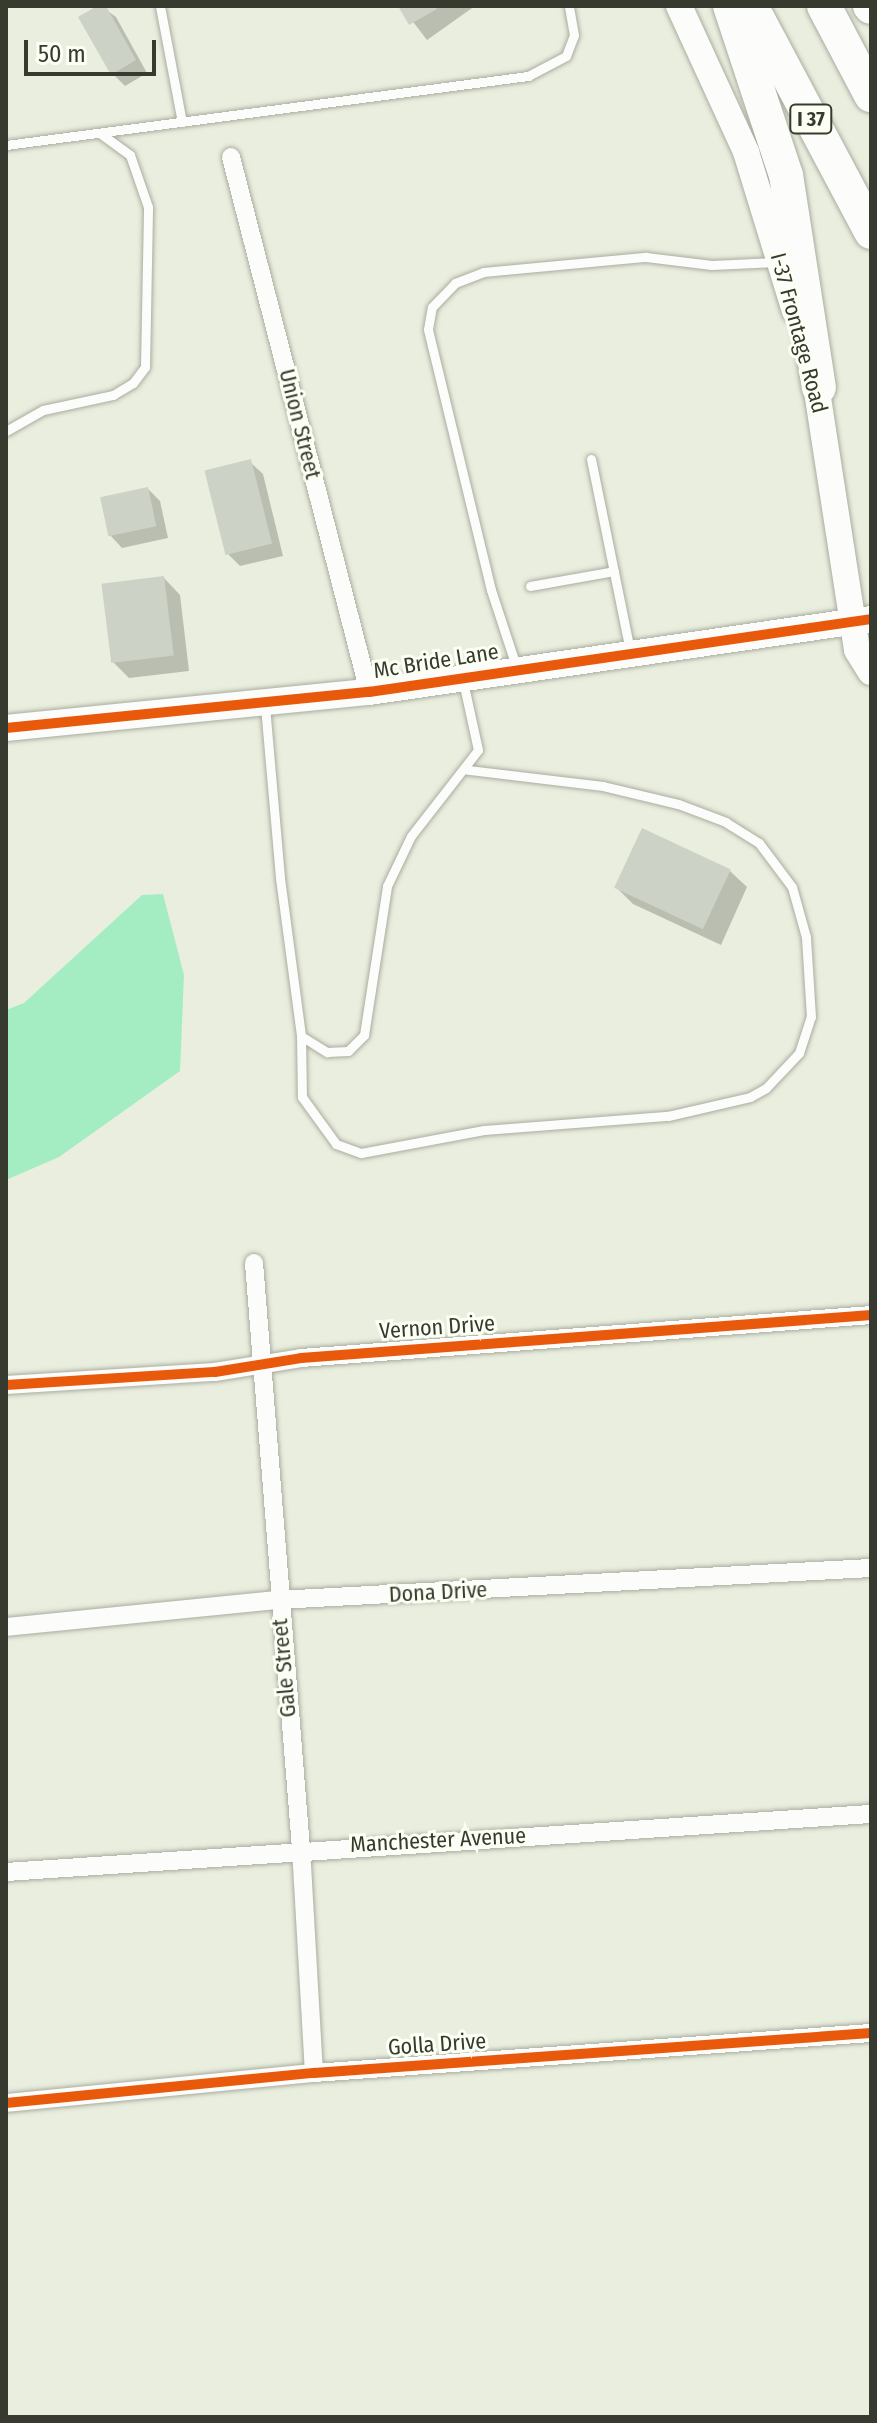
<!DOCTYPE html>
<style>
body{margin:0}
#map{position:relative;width:877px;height:2423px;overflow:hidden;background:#e9eede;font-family:"Fira Sans Condensed",sans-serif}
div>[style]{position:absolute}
.water>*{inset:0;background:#a4edc2}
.shadow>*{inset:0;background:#0003}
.building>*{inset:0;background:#ccd2c6;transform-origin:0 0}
.roads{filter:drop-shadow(0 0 2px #a9ada0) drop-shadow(0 0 2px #a9ada0)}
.lane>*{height:9px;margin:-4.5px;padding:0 4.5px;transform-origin:4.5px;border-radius:4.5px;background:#fcfcfa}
.street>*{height:18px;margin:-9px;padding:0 9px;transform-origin:9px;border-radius:9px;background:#fcfcfa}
.secondary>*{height:26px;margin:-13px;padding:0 13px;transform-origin:13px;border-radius:13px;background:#fcfcfa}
.highway>*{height:34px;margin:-17px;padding:0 17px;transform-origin:17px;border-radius:17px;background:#fcfcfa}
.cycleway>*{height:10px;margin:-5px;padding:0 5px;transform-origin:5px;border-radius:5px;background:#e8590c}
span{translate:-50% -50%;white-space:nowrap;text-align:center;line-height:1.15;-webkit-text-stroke:6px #fbfff4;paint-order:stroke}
.shield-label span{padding:2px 6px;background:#fbfff4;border:2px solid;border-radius:6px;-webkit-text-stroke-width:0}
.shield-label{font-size:20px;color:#373a2f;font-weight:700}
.street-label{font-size:22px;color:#373a2f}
.frame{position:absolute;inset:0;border:8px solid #373a2f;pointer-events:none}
.scale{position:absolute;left:24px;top:40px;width:132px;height:36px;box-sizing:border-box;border:4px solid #373a2f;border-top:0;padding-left:10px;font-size:24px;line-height:28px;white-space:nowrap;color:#373a2f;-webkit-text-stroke:6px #fbfff4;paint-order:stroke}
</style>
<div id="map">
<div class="water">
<div style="clip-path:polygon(163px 894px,184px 975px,180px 1071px,59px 1157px,6px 1180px,6px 1010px,24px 1003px,142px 895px)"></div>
</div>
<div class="shadow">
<div style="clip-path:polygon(101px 6px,116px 17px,147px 73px,125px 86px,112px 73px)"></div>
<div style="clip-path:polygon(401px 6px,475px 6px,427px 40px)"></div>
<div style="clip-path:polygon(250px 462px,263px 474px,283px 556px,240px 566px,228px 554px)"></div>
<div style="clip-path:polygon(148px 489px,160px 501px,168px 538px,122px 548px,110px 535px)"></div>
<div style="clip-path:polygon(164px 578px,180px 595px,189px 671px,129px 678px,112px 661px)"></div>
<div style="clip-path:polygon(730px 871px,747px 887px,721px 945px,633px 904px,617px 888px)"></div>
</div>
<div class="building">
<div style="clip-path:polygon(97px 6px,106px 6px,136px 60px,111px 75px,78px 17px)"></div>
<div style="clip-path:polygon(398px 6px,435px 6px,437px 9px,409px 25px)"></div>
<div style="left:251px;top:459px;width:87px;height:48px;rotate:76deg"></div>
<div style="left:148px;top:487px;width:40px;height:49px;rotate:78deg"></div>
<div style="left:164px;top:576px;width:80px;height:63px;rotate:83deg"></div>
<div style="left:642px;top:828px;width:98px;height:66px;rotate:25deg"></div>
</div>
<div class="roads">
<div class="lane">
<div style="left:160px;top:6px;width:118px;rotate:79.3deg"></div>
<div style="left:6px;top:145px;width:527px;rotate:-7.53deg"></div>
<div style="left:528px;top:76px;width:43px;rotate:-27.8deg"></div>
<div style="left:566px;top:56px;width:22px;rotate:-69deg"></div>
<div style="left:574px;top:35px;width:29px;rotate:-100deg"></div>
<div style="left:6px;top:431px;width:43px;rotate:-29.6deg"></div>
<div style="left:43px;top:410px;width:72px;rotate:-12.1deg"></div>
<div style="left:113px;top:395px;width:23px;rotate:-31deg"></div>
<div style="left:133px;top:383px;width:20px;rotate:-53deg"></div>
<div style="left:145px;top:367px;width:160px;rotate:-88.9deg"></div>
<div style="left:148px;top:207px;width:55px;rotate:-109.1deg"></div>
<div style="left:130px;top:155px;width:37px;rotate:-144deg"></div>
<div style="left:591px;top:459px;width:196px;rotate:78.5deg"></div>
<div style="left:530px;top:586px;width:85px;rotate:-10.1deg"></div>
<div style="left:516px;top:666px;width:80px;rotate:-108.2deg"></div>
<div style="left:491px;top:590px;width:268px;rotate:-103.6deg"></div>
<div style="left:428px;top:329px;width:22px;rotate:-80deg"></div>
<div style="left:432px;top:307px;width:33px;rotate:-46deg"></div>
<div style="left:455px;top:283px;width:30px;rotate:-21deg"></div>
<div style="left:483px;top:272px;width:164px;rotate:-5.3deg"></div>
<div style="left:646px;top:257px;width:66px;rotate:6.9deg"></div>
<div style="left:712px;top:265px;width:64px;rotate:-2.7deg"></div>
<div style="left:265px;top:706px;width:173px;rotate:85deg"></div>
<div style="left:280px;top:878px;width:159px;rotate:82.4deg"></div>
<div style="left:301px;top:1036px;width:31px;rotate:32deg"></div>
<div style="left:327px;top:1052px;width:21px;rotate:-3deg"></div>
<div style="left:348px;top:1051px;width:23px;rotate:-45deg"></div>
<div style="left:364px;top:1035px;width:151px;rotate:-81.2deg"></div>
<div style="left:387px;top:886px;width:55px;rotate:-64.4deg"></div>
<div style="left:411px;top:836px;width:109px;rotate:-52.1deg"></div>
<div style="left:478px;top:750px;width:71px;rotate:-102.3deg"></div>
<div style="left:301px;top:1036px;width:61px;rotate:89.1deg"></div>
<div style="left:302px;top:1097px;width:58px;rotate:54.1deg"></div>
<div style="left:336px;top:1144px;width:27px;rotate:20deg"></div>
<div style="left:361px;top:1153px;width:125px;rotate:-10.6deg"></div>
<div style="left:484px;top:1130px;width:185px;rotate:-4.4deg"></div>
<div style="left:668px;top:1116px;width:84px;rotate:-13deg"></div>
<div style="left:750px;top:1097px;width:18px;rotate:-29deg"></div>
<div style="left:766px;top:1088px;width:48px;rotate:-46.7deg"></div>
<div style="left:799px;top:1053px;width:38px;rotate:-72deg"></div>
<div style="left:811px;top:1017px;width:80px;rotate:-93.6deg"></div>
<div style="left:806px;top:937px;width:52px;rotate:-105.6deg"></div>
<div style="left:792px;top:887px;width:55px;rotate:-126.9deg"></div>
<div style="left:759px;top:843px;width:39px;rotate:-148deg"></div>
<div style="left:726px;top:822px;width:51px;rotate:-159.4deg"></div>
<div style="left:678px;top:804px;width:77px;rotate:-166.5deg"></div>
<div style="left:603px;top:786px;width:136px;rotate:-173.2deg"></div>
</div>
<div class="street">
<div style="left:231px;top:157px;width:553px;rotate:75.54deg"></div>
<div style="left:254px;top:1263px;width:587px;rotate:85.41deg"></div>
<div style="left:301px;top:1848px;width:225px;rotate:86.7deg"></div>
<div style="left:6px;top:1385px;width:209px;rotate:-3.6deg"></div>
<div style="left:215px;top:1372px;width:87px;rotate:-9.2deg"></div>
<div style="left:301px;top:1358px;width:572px;rotate:-4.31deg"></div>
<div style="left:6px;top:1627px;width:273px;rotate:-5.7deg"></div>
<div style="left:278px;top:1600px;width:594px;rotate:-3.09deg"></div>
<div style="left:6px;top:1872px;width:867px;rotate:-3.84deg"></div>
<div style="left:6px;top:2103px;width:309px;rotate:-5.6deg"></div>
<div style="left:314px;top:2073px;width:558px;rotate:-4.11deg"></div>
</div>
<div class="secondary">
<div style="left:679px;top:6px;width:161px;rotate:65.3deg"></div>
<div style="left:746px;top:152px;width:166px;rotate:72.9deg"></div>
<div style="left:814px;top:372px;width:281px;rotate:81.2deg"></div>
<div style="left:857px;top:650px;width:26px;rotate:58deg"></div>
<div style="left:6px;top:728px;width:365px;rotate:-5.7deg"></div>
<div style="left:369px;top:692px;width:507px;rotate:-8.27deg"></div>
</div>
<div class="highway">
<div style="left:730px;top:6px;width:178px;rotate:71.7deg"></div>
<div style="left:786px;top:175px;width:215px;rotate:81.2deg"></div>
<div style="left:751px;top:6px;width:256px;rotate:62deg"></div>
<div style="left:824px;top:6px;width:101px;rotate:62.2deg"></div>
<div style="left:870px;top:6px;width:1px;rotate:45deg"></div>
</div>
</div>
<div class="cycleway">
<div style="left:6px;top:728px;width:365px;rotate:-5.7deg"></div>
<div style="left:369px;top:692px;width:507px;rotate:-8.27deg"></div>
<div style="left:6px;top:1385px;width:209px;rotate:-3.6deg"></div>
<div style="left:215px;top:1372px;width:87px;rotate:-9.2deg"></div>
<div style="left:301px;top:1358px;width:572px;rotate:-4.31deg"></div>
<div style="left:6px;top:2103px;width:309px;rotate:-5.6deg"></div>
<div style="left:314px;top:2073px;width:558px;rotate:-4.11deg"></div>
</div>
<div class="shield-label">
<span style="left:811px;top:119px">I 37</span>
</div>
<div class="street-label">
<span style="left:799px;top:333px;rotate:75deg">I-37 Frontage Road</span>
<span style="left:300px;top:424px;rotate:76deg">Union Street</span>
<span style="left:436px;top:661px;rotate:-9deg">Mc Bride Lane</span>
<span style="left:437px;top:1327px;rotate:-4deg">Vernon Drive</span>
<span style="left:438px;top:1592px;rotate:-3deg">Dona Drive</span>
<span style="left:284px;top:1668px;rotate:-95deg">Gale Street</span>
<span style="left:438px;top:1840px;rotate:-3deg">Manchester Avenue</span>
<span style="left:437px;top:2044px;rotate:-4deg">Golla Drive</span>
</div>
<div class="frame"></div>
<div class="scale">50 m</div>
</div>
